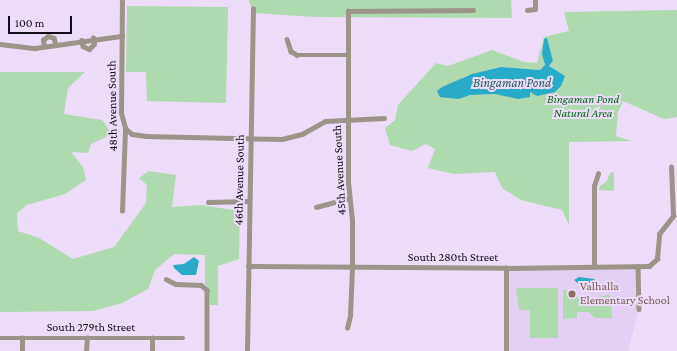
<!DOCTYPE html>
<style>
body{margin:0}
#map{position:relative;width:677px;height:351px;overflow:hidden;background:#ecdcf8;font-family:"Crimson Pro",serif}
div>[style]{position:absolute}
.built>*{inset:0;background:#e3cff1}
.green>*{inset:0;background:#afd9ae}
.water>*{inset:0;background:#28aac8}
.minor>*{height:4.5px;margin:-2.25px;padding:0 2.25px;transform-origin:2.25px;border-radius:2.25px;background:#9c9489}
.dots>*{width:11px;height:11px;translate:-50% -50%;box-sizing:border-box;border:2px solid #ecdcf8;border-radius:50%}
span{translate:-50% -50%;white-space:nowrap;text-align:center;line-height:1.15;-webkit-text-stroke:4px #ecdcf8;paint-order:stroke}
.park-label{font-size:12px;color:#076a17;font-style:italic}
.street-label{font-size:12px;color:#100b14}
.education-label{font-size:12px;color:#785e54}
.left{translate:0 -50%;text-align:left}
.water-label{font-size:13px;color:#2a5c69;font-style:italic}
.scale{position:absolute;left:8px;top:16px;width:64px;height:18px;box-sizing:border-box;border:2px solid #100b14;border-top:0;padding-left:5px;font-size:12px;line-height:14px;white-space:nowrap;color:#100b14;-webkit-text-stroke:3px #ecdcf8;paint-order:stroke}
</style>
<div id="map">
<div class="built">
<div style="clip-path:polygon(638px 266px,639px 309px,628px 351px,506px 351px,506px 268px)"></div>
</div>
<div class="green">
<div style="clip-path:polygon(249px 0,511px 0,512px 18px,315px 17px,253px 13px)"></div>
<div style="clip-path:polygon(127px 6px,228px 7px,226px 103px,147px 101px,146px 72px,126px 72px)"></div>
<div style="clip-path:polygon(evenodd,677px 10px,677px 117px,664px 119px,623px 101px,618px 112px,616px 136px,632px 141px,569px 142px,569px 225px,562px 210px,521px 200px,502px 188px,495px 172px,454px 174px,428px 168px,435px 149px,426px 144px,412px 151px,390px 145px,385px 128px,395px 120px,398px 105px,436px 63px,448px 66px,492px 50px,524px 62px,537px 63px,544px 37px,569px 31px,564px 12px,677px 10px,544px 39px,547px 39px,553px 61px,533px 92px,529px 92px,526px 98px,495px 94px,470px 95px,459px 99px,463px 77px,501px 67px,540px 70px,545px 65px,542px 54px,544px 39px)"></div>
<div style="clip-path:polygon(0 72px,85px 72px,68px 88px,64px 114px,102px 120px,112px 134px,91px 144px,88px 153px,71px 152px,83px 167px,86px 180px,65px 194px,27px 205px,17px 213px,18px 231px,39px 238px,73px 259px,114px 247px,146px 203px,147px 185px,139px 178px,149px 171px,176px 175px,172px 207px,200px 205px,240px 211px,239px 259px,218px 266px,218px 305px,210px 305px,210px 291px,205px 284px,205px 255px,174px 254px,155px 270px,148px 289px,122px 303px,93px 311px,0 312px)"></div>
<div style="clip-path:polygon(614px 172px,614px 191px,599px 190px,600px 186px,607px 181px,610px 173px)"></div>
<div style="clip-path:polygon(516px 288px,558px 288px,558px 338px,530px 338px,530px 310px,519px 310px)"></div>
<div style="clip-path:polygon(563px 289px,582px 299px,593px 299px,610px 294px,612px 318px,595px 318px,589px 312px,577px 312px,577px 318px,563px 319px)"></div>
</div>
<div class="water">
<div style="clip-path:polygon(547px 38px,553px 61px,549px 66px,565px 76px,561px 86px,555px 92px,537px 96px,530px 92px,530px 97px,518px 99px,495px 94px,470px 95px,459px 99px,440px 97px,437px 91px,442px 87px,472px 74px,501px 67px,540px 70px,545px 65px,542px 54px,544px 39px)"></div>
<div style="clip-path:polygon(194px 257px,199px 261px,196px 275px,182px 275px,174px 268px,173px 265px,184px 264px)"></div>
<div style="clip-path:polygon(579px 277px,594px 279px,598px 284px,580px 285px,574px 280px)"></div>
</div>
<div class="minor">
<div style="left:527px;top:10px;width:8px;rotate:-7deg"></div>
<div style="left:535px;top:9px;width:9px;rotate:-90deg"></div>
<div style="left:287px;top:39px;width:13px;rotate:72deg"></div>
<div style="left:291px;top:51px;width:7px;rotate:34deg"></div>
<div style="left:297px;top:55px;width:51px"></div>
<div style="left:82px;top:40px;width:6px;rotate:81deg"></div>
<div style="left:83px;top:46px;width:7px;rotate:27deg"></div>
<div style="left:89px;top:49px;width:7px;rotate:-45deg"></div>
<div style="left:94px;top:44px;width:6px;rotate:-99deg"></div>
<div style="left:0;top:44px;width:35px;rotate:7deg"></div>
<div style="left:35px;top:48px;width:88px;rotate:-7.9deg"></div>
<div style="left:44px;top:47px;width:7px;rotate:-98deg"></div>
<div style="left:43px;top:40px;width:6px;rotate:-39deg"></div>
<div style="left:48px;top:36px;width:6px;rotate:18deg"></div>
<div style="left:54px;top:38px;width:7px;rotate:74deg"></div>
<div style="left:125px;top:128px;width:9px;rotate:41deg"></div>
<div style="left:132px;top:134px;width:14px;rotate:8deg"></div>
<div style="left:146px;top:136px;width:136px;rotate:1.3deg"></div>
<div style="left:282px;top:139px;width:21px;rotate:-14deg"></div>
<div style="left:302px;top:134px;width:26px;rotate:-29deg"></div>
<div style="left:325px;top:121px;width:59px;rotate:-2.9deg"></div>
<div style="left:208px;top:202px;width:41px;rotate:-1.4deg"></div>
<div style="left:316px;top:207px;width:34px;rotate:-15deg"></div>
<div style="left:122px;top:211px;width:83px;rotate:-87.9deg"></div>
<div style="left:125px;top:128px;width:16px;rotate:-105deg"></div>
<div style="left:121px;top:113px;width:113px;rotate:-89.5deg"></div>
<div style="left:248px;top:266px;width:258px;rotate:0.4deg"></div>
<div style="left:506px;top:268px;width:143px;rotate:-0.8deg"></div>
<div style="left:649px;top:266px;width:11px;rotate:-41deg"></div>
<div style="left:657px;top:259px;width:25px;rotate:-85deg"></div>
<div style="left:659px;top:234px;width:23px;rotate:-52deg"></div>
<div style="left:673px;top:216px;width:49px;rotate:-92.3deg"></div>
<div style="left:638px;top:266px;width:43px;rotate:88.7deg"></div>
<div style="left:594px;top:267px;width:81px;rotate:-90deg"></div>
<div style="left:594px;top:186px;width:13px;rotate:-72deg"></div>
<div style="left:166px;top:279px;width:11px;rotate:27deg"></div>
<div style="left:176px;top:284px;width:25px;rotate:2deg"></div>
<div style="left:201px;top:285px;width:8px;rotate:40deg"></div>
<div style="left:207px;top:290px;width:61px;rotate:90deg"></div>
<div style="left:347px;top:328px;width:12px;rotate:-76deg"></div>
<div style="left:350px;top:316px;width:48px;rotate:-87.6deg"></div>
<div style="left:352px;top:268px;width:48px;rotate:-90deg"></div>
<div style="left:352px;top:220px;width:36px;rotate:-96deg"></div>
<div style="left:348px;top:184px;width:173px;rotate:-90deg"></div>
<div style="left:348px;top:11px;width:125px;rotate:-0.5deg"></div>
<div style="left:0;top:338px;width:183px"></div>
<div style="left:22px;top:351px;width:13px;rotate:-90deg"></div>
<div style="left:86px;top:351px;width:13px;rotate:-86deg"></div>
<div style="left:152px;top:351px;width:13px;rotate:-90deg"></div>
<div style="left:247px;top:351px;width:342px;rotate:-89deg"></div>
<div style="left:506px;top:351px;width:83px;rotate:-90deg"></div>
</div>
<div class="dots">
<div style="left:572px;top:294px;background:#8d6e63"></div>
</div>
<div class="park-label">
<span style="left:583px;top:107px">Bingaman Pond<br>Natural Area</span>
</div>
<div class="street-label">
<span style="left:113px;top:106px;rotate:-91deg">48th Avenue South</span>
<span style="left:340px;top:170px;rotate:-93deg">45th Avenue South</span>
<span style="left:240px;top:180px;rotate:-89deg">46th Avenue South</span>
<span style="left:453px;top:258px">South 280th Street</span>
<span style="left:91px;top:328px">South 279th Street</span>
</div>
<div class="education-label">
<span class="left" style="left:580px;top:294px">Valhalla<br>Elementary School</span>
</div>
<div class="water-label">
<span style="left:512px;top:83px">Bingaman Pond</span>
</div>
<div class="scale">100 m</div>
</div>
